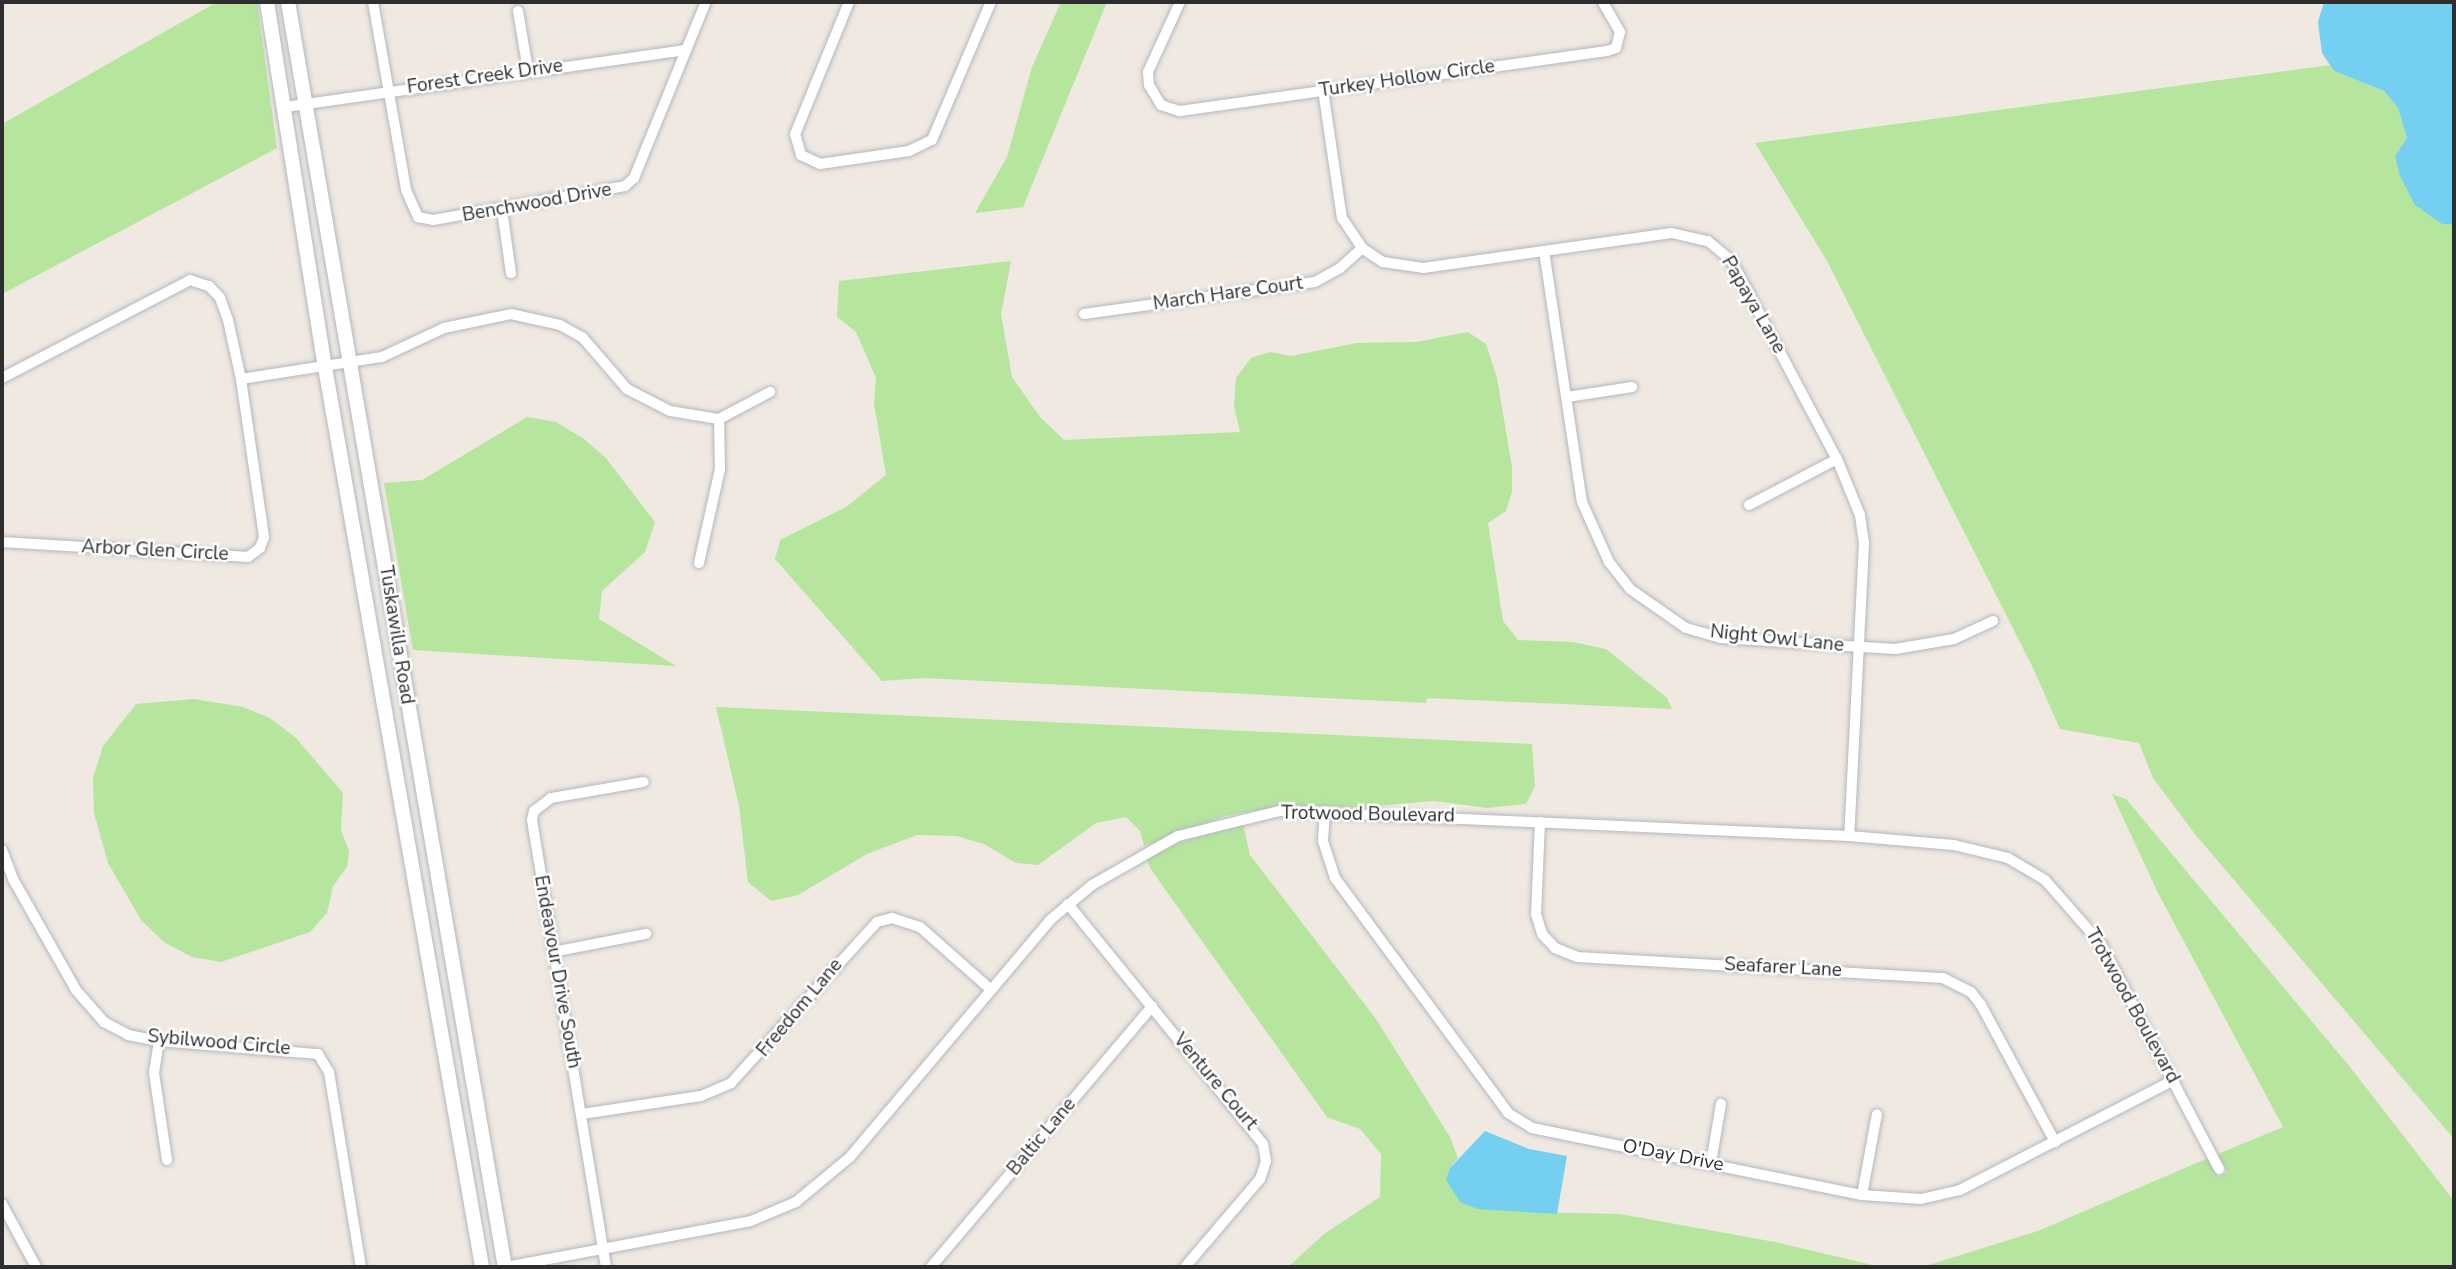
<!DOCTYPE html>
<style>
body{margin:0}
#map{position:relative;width:2456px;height:1269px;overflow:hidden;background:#efe9e1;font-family:"Nunito Sans",sans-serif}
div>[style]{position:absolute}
.green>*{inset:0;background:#b6e59e}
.water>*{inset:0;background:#75cff0}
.roads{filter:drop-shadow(0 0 2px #b4b7c1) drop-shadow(0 0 2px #b4b7c1)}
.street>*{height:10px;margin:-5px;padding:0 5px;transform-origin:5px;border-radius:5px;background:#fff}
.secondary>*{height:14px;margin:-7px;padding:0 7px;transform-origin:7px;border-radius:7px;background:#fff}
span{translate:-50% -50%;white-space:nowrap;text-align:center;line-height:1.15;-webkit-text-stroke:5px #fff;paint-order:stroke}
.street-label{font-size:19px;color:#2e2e2e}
.frame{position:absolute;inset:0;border:4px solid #2e2e2e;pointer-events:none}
</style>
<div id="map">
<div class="green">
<div style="clip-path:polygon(217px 2px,257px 2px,277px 148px,2px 294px,2px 124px)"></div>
<div style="clip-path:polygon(1061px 2px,1107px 2px,1023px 207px,975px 213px,1007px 157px,1032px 67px)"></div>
<div style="clip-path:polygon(2330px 65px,2334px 71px,2384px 91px,2398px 108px,2407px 138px,2395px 156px,2442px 224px,2454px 225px,2454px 1139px,2195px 834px,2153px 778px,2139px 743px,2060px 729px,2033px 668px,1827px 261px,1755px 143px)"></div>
<div style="clip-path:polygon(1011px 261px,1001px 314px,1012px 377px,1040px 417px,1064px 440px,1240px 432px,1234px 405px,1236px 378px,1251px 358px,1270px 352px,1291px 356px,1357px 343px,1416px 342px,1468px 332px,1486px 344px,1497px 378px,1512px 467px,1512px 492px,1506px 511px,1488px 523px,1503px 621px,1518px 640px,1573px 642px,1606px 649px,1667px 698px,1672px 709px,1427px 698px,1426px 703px,924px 678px,882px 681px,775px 559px,780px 540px,846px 507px,886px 475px,874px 403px,876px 378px,856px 332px,837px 317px,839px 281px)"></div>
<div style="clip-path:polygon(527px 417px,556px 422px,584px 439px,605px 457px,655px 522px,645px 552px,602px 591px,599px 619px,676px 666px,413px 650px,384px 483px,422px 480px)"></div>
<div style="clip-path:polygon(194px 699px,243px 707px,270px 718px,296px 738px,343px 793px,341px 830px,349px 851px,347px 867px,333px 886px,327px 913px,310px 932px,221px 962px,192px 957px,165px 943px,141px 920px,108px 863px,94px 813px,93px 778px,103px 746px,136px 704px)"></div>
<div style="clip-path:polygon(716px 707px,1532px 744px,1535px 786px,1526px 804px,1487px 808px,1434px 801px,1367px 807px,1278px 806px,1225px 816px,1144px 846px,1140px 831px,1126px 817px,1096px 823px,1038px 865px,1016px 863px,984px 844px,956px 836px,917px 835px,867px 854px,798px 895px,771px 901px,748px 882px,739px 806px)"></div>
<div style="clip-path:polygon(2112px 794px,2126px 799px,2350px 1067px,2454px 1201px,2454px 1267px,1922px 1267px,2038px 1231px,2208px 1158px,2218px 1177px,2227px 1172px,2218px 1154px,2283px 1127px,2158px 893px)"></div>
<div style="clip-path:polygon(1243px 824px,1250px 855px,1376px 1019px,1450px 1137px,1458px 1158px,1450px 1168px,1524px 1212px,1620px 1214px,1775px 1242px,1881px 1267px,1288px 1267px,1324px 1234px,1380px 1197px,1381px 1154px,1360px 1129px,1327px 1117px,1150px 868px,1147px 858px,1181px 842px)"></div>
</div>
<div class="water">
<div style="clip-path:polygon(2324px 2px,2454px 2px,2454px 225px,2442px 224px,2415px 205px,2400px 176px,2395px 156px,2407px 138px,2398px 108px,2384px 91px,2334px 71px,2322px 53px,2318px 22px)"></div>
<div style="clip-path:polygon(1485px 1131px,1529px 1149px,1567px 1156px,1557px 1214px,1478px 1209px,1460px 1202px,1446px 1180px,1450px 1168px)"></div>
</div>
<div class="roads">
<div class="street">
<div style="left:373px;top:2px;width:191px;rotate:80deg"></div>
<div style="left:406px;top:190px;width:30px;rotate:66deg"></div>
<div style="left:418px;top:217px;width:15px;rotate:11deg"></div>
<div style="left:433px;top:220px;width:195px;rotate:-10deg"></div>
<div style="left:625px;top:186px;width:12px;rotate:-42deg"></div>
<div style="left:634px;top:178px;width:190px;rotate:-67.8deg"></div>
<div style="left:849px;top:2px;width:143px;rotate:112.2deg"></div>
<div style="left:795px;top:134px;width:22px;rotate:74deg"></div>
<div style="left:801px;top:155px;width:21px;rotate:25deg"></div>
<div style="left:820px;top:164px;width:90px;rotate:-8.3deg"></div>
<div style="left:909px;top:151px;width:25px;rotate:-26deg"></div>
<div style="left:932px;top:140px;width:150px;rotate:-66.9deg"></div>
<div style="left:1180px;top:2px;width:77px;rotate:114.6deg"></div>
<div style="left:1148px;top:72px;width:13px;rotate:86deg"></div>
<div style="left:1149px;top:85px;width:23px;rotate:59deg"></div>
<div style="left:1161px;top:105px;width:20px;rotate:18deg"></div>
<div style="left:1180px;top:111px;width:431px;rotate:-8deg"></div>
<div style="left:1607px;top:51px;width:9px;rotate:-18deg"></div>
<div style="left:1616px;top:48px;width:16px;rotate:-76deg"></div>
<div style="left:1620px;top:32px;width:34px;rotate:-120deg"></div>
<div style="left:518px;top:11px;width:60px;rotate:80.4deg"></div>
<div style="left:1323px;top:90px;width:129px;rotate:81.6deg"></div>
<div style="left:1342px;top:218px;width:36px;rotate:56deg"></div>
<div style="left:1362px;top:248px;width:25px;rotate:34deg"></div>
<div style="left:1383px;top:262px;width:40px;rotate:8.5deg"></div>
<div style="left:1423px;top:268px;width:251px;rotate:-8deg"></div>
<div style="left:1672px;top:233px;width:37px;rotate:13deg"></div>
<div style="left:1708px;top:241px;width:30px;rotate:40deg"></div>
<div style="left:1731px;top:260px;width:225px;rotate:62deg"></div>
<div style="left:1837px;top:459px;width:61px;rotate:67.7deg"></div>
<div style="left:1860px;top:515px;width:29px;rotate:82deg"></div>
<div style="left:1864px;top:544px;width:292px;rotate:92.9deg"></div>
<div style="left:285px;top:107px;width:405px;rotate:-8.1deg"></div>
<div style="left:502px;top:210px;width:64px;rotate:81.9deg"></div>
<div style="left:1544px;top:251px;width:254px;rotate:81.4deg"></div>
<div style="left:1582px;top:502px;width:66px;rotate:65.8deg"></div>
<div style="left:1609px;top:562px;width:34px;rotate:52deg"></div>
<div style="left:1630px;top:589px;width:68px;rotate:34.9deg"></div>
<div style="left:1686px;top:628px;width:36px;rotate:16deg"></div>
<div style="left:1721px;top:638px;width:174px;rotate:3.6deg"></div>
<div style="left:1895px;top:649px;width:60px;rotate:-9.6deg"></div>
<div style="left:1954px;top:639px;width:43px;rotate:-24.8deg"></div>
<div style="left:1084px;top:314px;width:233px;rotate:-7.9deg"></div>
<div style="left:1315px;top:282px;width:29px;rotate:-29deg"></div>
<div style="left:1340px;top:268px;width:30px;rotate:-42deg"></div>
<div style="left:2px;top:378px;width:212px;rotate:-27.5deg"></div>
<div style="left:190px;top:280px;width:20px;rotate:18deg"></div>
<div style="left:209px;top:286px;width:16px;rotate:47deg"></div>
<div style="left:220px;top:298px;width:23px;rotate:70deg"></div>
<div style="left:228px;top:320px;width:60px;rotate:77.6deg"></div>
<div style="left:241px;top:379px;width:160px;rotate:81.7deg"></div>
<div style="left:264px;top:537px;width:12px;rotate:110deg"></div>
<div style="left:260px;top:548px;width:15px;rotate:143deg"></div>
<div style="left:248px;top:557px;width:246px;rotate:-176.5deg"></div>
<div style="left:241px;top:379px;width:143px;rotate:-8.9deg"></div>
<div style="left:382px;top:357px;width:68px;rotate:-25.1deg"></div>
<div style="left:444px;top:328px;width:68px;rotate:-11.8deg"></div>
<div style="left:511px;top:314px;width:50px;rotate:12.7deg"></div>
<div style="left:560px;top:325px;width:26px;rotate:29deg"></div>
<div style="left:583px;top:338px;width:67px;rotate:49.2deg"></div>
<div style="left:627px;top:389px;width:48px;rotate:27.1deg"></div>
<div style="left:670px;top:411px;width:50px;rotate:9.3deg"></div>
<div style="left:719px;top:419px;width:58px;rotate:-27.9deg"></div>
<div style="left:1567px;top:397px;width:66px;rotate:-8.7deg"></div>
<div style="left:1749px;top:505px;width:99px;rotate:-27.6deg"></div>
<div style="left:699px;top:563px;width:96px;rotate:-77.4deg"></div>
<div style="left:720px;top:469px;width:50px;rotate:-91.1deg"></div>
<div style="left:1325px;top:811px;width:30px;rotate:94deg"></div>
<div style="left:1323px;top:841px;width:39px;rotate:72deg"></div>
<div style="left:1335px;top:878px;width:292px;rotate:53.6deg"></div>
<div style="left:1508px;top:1113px;width:28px;rotate:32deg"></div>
<div style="left:1532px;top:1128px;width:337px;rotate:11.5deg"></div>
<div style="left:1862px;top:1195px;width:59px;rotate:3.9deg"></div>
<div style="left:1921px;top:1199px;width:40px;rotate:-13deg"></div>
<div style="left:1960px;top:1190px;width:241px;rotate:-27.2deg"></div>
<div style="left:1540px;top:822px;width:92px;rotate:92.5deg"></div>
<div style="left:1536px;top:914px;width:21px;rotate:73deg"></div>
<div style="left:1542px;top:934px;width:19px;rotate:47deg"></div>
<div style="left:1555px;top:948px;width:24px;rotate:22deg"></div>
<div style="left:1577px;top:957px;width:367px;rotate:3.3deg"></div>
<div style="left:1943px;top:978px;width:31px;rotate:27deg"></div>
<div style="left:1971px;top:992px;width:16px;rotate:52deg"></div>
<div style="left:1981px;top:1005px;width:156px;rotate:61.6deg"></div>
<div style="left:2px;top:850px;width:31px;rotate:69deg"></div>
<div style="left:13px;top:879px;width:128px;rotate:60.4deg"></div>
<div style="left:76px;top:990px;width:43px;rotate:48.8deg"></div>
<div style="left:104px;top:1022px;width:27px;rotate:28deg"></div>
<div style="left:128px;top:1035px;width:32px;rotate:11deg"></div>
<div style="left:159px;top:1041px;width:160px;rotate:4.7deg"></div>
<div style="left:318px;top:1054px;width:21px;rotate:59deg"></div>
<div style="left:329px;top:1072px;width:198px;rotate:80.7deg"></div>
<div style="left:1068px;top:904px;width:309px;rotate:50.9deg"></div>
<div style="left:1263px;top:1144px;width:17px;rotate:80deg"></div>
<div style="left:1266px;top:1161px;width:19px;rotate:108deg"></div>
<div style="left:1260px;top:1179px;width:116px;rotate:130.4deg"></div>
<div style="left:553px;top:952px;width:95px;rotate:-11deg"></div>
<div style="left:159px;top:1041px;width:32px;rotate:99deg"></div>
<div style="left:154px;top:1073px;width:88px;rotate:81.5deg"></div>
<div style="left:582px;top:1114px;width:120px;rotate:-8.6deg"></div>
<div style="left:701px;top:1096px;width:33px;rotate:-23deg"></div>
<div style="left:731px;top:1083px;width:217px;rotate:-47.8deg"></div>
<div style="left:877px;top:922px;width:16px;rotate:-15deg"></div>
<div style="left:892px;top:918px;width:29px;rotate:18deg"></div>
<div style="left:920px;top:927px;width:94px;rotate:41.5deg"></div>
<div style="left:1711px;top:1163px;width:60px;rotate:-80.4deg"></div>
<div style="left:1862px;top:1195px;width:82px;rotate:-79.5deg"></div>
<div style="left:2px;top:1204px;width:72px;rotate:61.6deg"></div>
<div style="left:506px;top:1267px;width:249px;rotate:-10.6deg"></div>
<div style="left:751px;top:1221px;width:49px;rotate:-22.9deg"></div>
<div style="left:796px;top:1202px;width:70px;rotate:-39.8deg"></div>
<div style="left:850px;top:1157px;width:310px;rotate:-49.8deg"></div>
<div style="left:1050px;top:920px;width:55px;rotate:-39.8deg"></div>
<div style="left:1092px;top:885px;width:99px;rotate:-29.7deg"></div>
<div style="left:1178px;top:836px;width:105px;rotate:-13.8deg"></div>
<div style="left:1280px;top:811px;width:570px;rotate:2.52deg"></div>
<div style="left:1849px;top:836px;width:105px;rotate:4.9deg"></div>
<div style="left:1954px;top:845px;width:56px;rotate:13.5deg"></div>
<div style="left:2008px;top:858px;width:43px;rotate:30.7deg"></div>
<div style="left:2045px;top:880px;width:85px;rotate:48.8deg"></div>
<div style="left:2101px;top:944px;width:254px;rotate:62.3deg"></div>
<div style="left:606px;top:1267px;width:453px;rotate:-99.4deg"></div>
<div style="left:532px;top:820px;width:9px;rotate:-77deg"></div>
<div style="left:534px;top:811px;width:21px;rotate:-37deg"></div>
<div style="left:551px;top:798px;width:94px;rotate:-9.8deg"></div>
<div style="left:931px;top:1267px;width:342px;rotate:-49.7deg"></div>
</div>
<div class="secondary">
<div style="left:267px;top:2px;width:370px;rotate:81deg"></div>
<div style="left:325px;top:367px;width:914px;rotate:80.1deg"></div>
<div style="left:288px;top:2px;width:1283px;rotate:80.27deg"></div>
</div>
</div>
<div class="street-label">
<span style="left:485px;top:77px;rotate:-8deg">Forest Creek Drive</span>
<span style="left:1407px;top:79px;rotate:-8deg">Turkey Hollow Circle</span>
<span style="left:537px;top:203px;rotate:-10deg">Benchwood Drive</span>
<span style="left:1228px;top:294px;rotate:-8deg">March Hare Court</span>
<span style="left:1753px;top:305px;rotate:60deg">Papaya Lane</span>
<span style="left:155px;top:551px;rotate:3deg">Arbor Glen Circle</span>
<span style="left:396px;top:635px;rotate:81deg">Tuskawilla Road</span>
<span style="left:1777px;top:639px;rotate:6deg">Night Owl Lane</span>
<span style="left:1368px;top:815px;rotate:1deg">Trotwood Boulevard</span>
<span style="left:1783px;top:968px;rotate:3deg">Seafarer Lane</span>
<span style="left:557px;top:972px;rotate:80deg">Endeavour Drive South</span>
<span style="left:2132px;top:1006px;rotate:61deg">Trotwood Boulevard</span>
<span style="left:800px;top:1008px;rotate:-50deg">Freedom Lane</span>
<span style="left:219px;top:1043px;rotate:5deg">Sybilwood Circle</span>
<span style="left:1215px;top:1082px;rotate:50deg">Venture Court</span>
<span style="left:1042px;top:1137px;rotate:-50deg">Baltic Lane</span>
<span style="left:1673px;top:1156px;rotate:11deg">O'Day Drive</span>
</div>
<div class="frame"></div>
</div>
